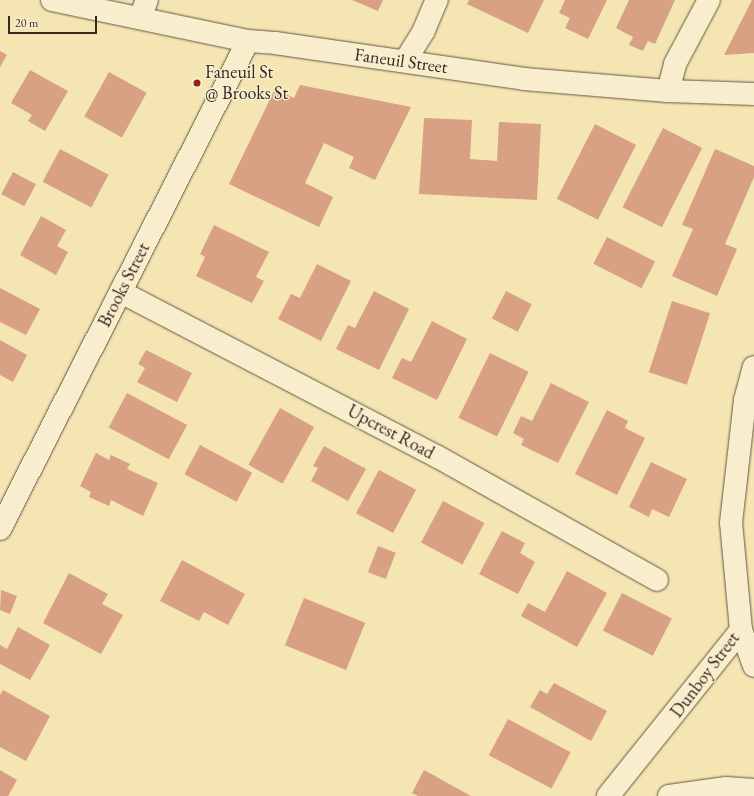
<!DOCTYPE html>
<style>
body{margin:0}
#map{position:relative;width:754px;height:796px;overflow:hidden;background:#f4e5b2;font-family:"EB Garamond",serif}
div>[style]{position:absolute}
.building>*{inset:0;background:#d8a184;transform-origin:0 0}
.roads{filter:drop-shadow(0 0 1px #645744) drop-shadow(0 0 1px #645744)}
.minor>*{height:22px;margin:-11px;padding:0 11px;transform-origin:11px;border-radius:11px;background:#f8eecd}
.dots>*{width:11px;height:11px;translate:-50% -50%;box-sizing:border-box;border:2px solid #f8eecd;border-radius:50%}
span{translate:-50% -50%;white-space:nowrap;text-align:center;line-height:1.15;-webkit-text-stroke:3px #f8eecd;paint-order:stroke}
.street-label{font-size:18px;color:#342820}
.poi-label{font-size:18px;color:#342820}
.left{translate:0 -50%;text-align:left}
.scale{position:absolute;left:8px;top:16px;width:89px;height:18px;box-sizing:border-box;border:2px solid #342820;border-top:0;padding-left:5px;font-size:12px;line-height:14px;white-space:nowrap;color:#342820;-webkit-text-stroke:3px #f8eecd;paint-order:stroke}
</style>
<div id="map">
<div class="building">
<div style="clip-path:polygon(352px 0,383px 0,378px 11px)"></div>
<div style="clip-path:polygon(469px 0,544px 0,528px 33px,467px 4px)"></div>
<div style="clip-path:polygon(565px 0,607px 0,588px 39px,565px 28px,570px 18px,559px 13px)"></div>
<div style="clip-path:polygon(629px 0,675px 0,655px 44px,648px 41px,643px 51px,629px 45px,633px 37px,616px 28px)"></div>
<div style="clip-path:polygon(752px 0,754px 0,754px 53px,724px 55px)"></div>
<div style="clip-path:polygon(0 51px,7px 55px,0 67px)"></div>
<div style="clip-path:polygon(30px 70px,68px 91px,45px 131px,28px 121px,32px 115px,11px 103px)"></div>
<div style="left:109px;top:72px;width:43px;height:51px;rotate:29deg"></div>
<div style="clip-path:polygon(300px 85px,411px 107px,375px 180px,349px 168px,354px 157px,324px 143px,305px 183px,333px 197px,319px 227px,229px 184px,275px 89px,294px 98px)"></div>
<div style="clip-path:polygon(424px 118px,472px 120px,470px 159px,497px 161px,499px 122px,541px 124px,537px 200px,419px 194px)"></div>
<div style="left:595px;top:124px;width:46px;height:84px;rotate:27deg"></div>
<div style="left:663px;top:128px;width:44px;height:89px;rotate:27deg"></div>
<div style="left:60px;top:149px;width:55px;height:37px;rotate:28deg"></div>
<div style="clip-path:polygon(715px 149px,754px 166px,754px 177px,725px 244px,737px 249px,717px 296px,672px 276px,693px 229px,682px 225px)"></div>
<div style="left:13px;top:172px;width:26px;height:25px;rotate:28deg"></div>
<div style="clip-path:polygon(41px 216px,66px 230px,57px 246px,68px 252px,56px 275px,20px 255px)"></div>
<div style="clip-path:polygon(214px 225px,269px 252px,256px 277px,264px 281px,252px 303px,196px 276px,205px 257px,200px 254px)"></div>
<div style="left:607px;top:237px;width:54px;height:30px;rotate:27deg"></div>
<div style="clip-path:polygon(317px 264px,351px 281px,321px 341px,278px 319px,291px 294px,300px 298px)"></div>
<div style="clip-path:polygon(0 288px,40px 309px,26px 335px,0 322px)"></div>
<div style="clip-path:polygon(374px 291px,409px 309px,379px 370px,336px 349px,348px 325px,355px 328px)"></div>
<div style="left:506px;top:291px;width:29px;height:31px;rotate:27deg"></div>
<div style="left:672px;top:301px;width:40px;height:75px;rotate:18deg"></div>
<div style="clip-path:polygon(432px 321px,467px 339px,437px 400px,392px 378px,402px 358px,411px 362px)"></div>
<div style="clip-path:polygon(0 340px,27px 355px,13px 382px,0 375px)"></div>
<div style="clip-path:polygon(146px 350px,192px 373px,177px 402px,137px 382px,145px 368px,138px 364px)"></div>
<div style="left:490px;top:353px;width:43px;height:72px;rotate:26deg"></div>
<div style="clip-path:polygon(551px 383px,589px 402px,558px 463px,521px 445px,524px 439px,513px 433px,521px 416px,532px 421px)"></div>
<div style="left:127px;top:393px;width:68px;height:39px;rotate:28deg"></div>
<div style="left:280px;top:408px;width:39px;height:65px;rotate:29deg"></div>
<div style="clip-path:polygon(607px 410px,628px 421px,625px 428px,645px 438px,617px 495px,575px 474px)"></div>
<div style="left:200px;top:445px;width:59px;height:33px;rotate:28deg"></div>
<div style="clip-path:polygon(324px 446px,366px 469px,348px 501px,311px 481px,318px 468px,313px 466px)"></div>
<div style="clip-path:polygon(96px 453px,109px 460px,111px 455px,130px 464px,127px 469px,158px 483px,143px 516px,111px 500px,109px 506px,89px 497px,91px 492px,80px 486px)"></div>
<div style="clip-path:polygon(651px 462px,687px 479px,669px 517px,652px 509px,649px 517px,629px 507px)"></div>
<div style="left:379px;top:470px;width:42px;height:49px;rotate:28deg"></div>
<div style="left:443px;top:501px;width:47px;height:47px;rotate:28deg"></div>
<div style="clip-path:polygon(502px 531px,525px 543px,520px 553px,535px 562px,518px 594px,479px 574px)"></div>
<div style="left:378px;top:546px;width:19px;height:28px;rotate:21deg"></div>
<div style="clip-path:polygon(182px 560px,245px 594px,228px 625px,204px 612px,199px 621px,160px 601px)"></div>
<div style="clip-path:polygon(567px 571px,607px 593px,577px 647px,521px 616px,528px 603px,545px 612px)"></div>
<div style="clip-path:polygon(69px 573px,108px 594px,102px 604px,123px 615px,101px 654px,43px 623px)"></div>
<div style="clip-path:polygon(1px 590px,17px 596px,10px 614px,0 610px)"></div>
<div style="left:622px;top:593px;width:56px;height:42px;rotate:27deg"></div>
<div style="left:304px;top:598px;width:66px;height:51px;rotate:22deg"></div>
<div style="clip-path:polygon(18px 627px,50px 645px,30px 680px,0 664px,0 645px,7px 649px)"></div>
<div style="clip-path:polygon(554px 683px,607px 711px,591px 741px,530px 707px,540px 690px,547px 694px)"></div>
<div style="clip-path:polygon(3px 690px,50px 716px,26px 761px,0 747px,0 695px)"></div>
<div style="left:508px;top:719px;width:71px;height:41px;rotate:28deg"></div>
<div style="clip-path:polygon(0 770px,17px 780px,8px 796px,0 796px)"></div>
<div style="clip-path:polygon(424px 770px,471px 796px,418px 796px,412px 793px)"></div>
</div>
<div class="roads">
<div class="minor">
<div style="left:52px;top:0;width:200px;rotate:11.8deg"></div>
<div style="left:248px;top:41px;width:27px;rotate:4deg"></div>
<div style="left:275px;top:43px;width:252px;rotate:8.2deg"></div>
<div style="left:524px;top:79px;width:144px;rotate:4.8deg"></div>
<div style="left:668px;top:91px;width:86px;rotate:2deg"></div>
<div style="left:140px;top:18px;width:19px;rotate:-69deg"></div>
<div style="left:405px;top:61px;width:36px;rotate:-58deg"></div>
<div style="left:424px;top:30px;width:33px;rotate:-67deg"></div>
<div style="left:668px;top:91px;width:28px;rotate:-75deg"></div>
<div style="left:675px;top:64px;width:72px;rotate:-62deg"></div>
<div style="left:121px;top:292px;width:357px;rotate:27.5deg"></div>
<div style="left:438px;top:457px;width:251px;rotate:29.3deg"></div>
<div style="left:0;top:529px;width:547px;rotate:-63.06deg"></div>
<div style="left:741px;top:630px;width:38px;rotate:70deg"></div>
<div style="left:608px;top:796px;width:213px;rotate:-51.3deg"></div>
<div style="left:741px;top:630px;width:107px;rotate:-95.3deg"></div>
<div style="left:731px;top:523px;width:124px;rotate:-83.5deg"></div>
<div style="left:745px;top:400px;width:34px;rotate:-75deg"></div>
<div style="left:669px;top:796px;width:58px;rotate:-8deg"></div>
<div style="left:726px;top:788px;width:28px;rotate:4deg"></div>
</div>
</div>
<div class="dots">
<div style="left:197px;top:83px;background:#8f2418"></div>
</div>
<div class="street-label">
<span style="left:401px;top:61px;rotate:8deg">Faneuil Street</span>
<span style="left:124px;top:285px;rotate:-63deg">Brooks Street</span>
<span style="left:391px;top:432px;rotate:28deg">Upcrest Road</span>
<span style="left:705px;top:675px;rotate:-53deg">Dunboy Street</span>
</div>
<div class="poi-label">
<span class="left" style="left:205px;top:83px">Faneuil St<br>@ Brooks St</span>
</div>
<div class="scale">20 m</div>
</div>
